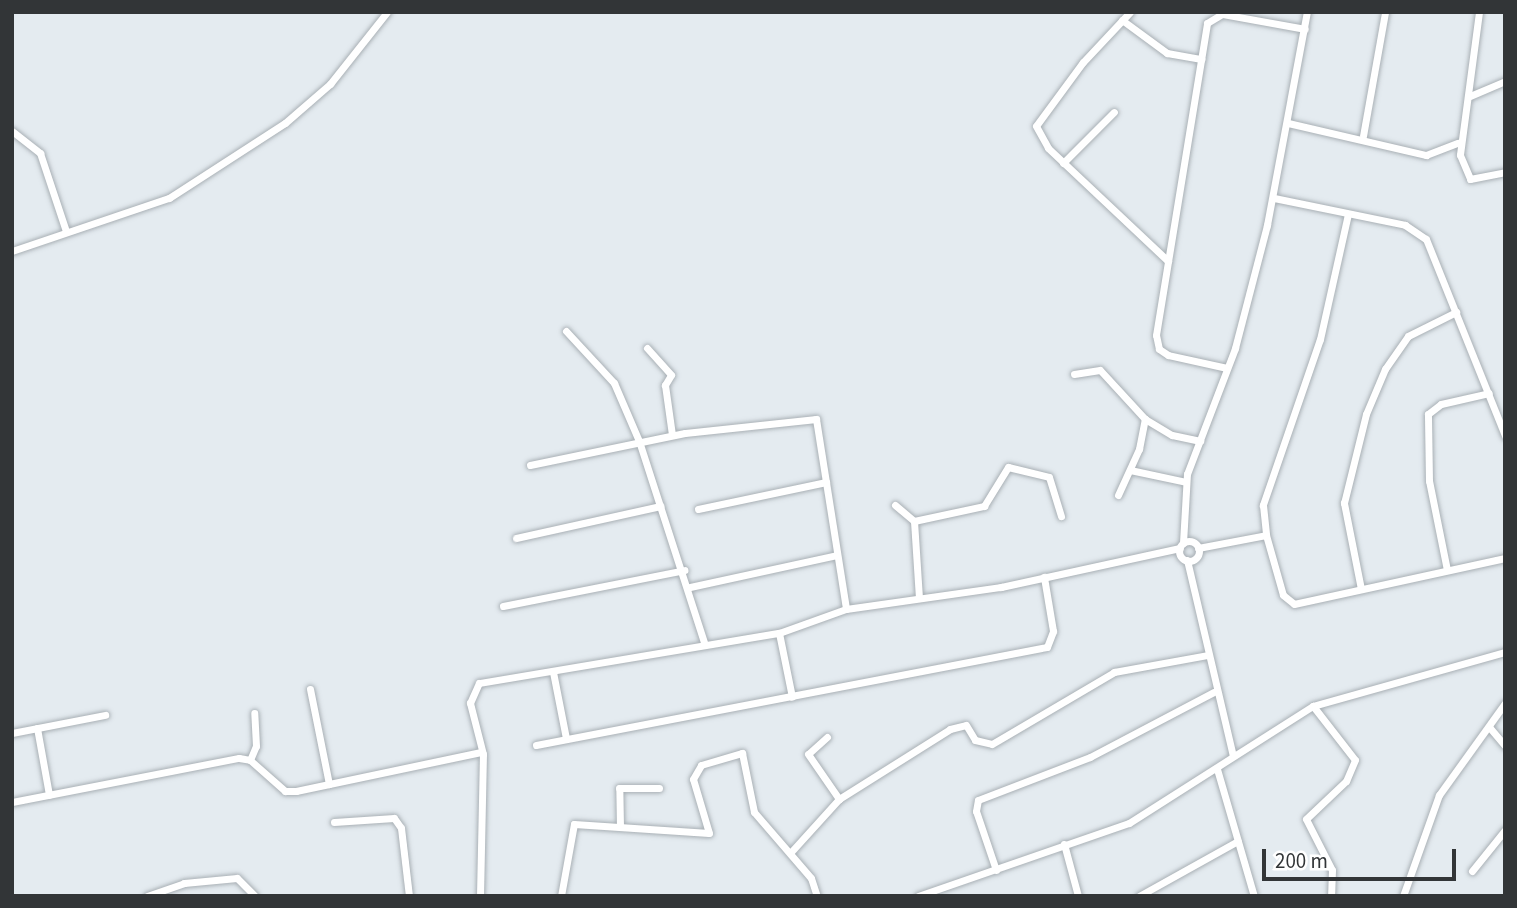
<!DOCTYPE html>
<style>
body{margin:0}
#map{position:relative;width:1517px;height:908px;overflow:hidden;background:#e4ebf0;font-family:"Source Sans 3",sans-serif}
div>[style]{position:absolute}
.roads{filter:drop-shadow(0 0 2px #a9b0b5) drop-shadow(0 0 2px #a9b0b5)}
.minor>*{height:7px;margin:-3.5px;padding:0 3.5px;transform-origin:3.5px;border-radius:3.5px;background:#fff}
.minor>.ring{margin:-3.5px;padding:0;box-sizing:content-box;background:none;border:7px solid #fff;border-radius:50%}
span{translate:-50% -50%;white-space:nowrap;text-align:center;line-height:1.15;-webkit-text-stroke:7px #fff;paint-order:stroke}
.frame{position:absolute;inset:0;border:14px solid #323537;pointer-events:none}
.scale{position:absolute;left:1262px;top:849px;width:194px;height:32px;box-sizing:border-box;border:4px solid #323537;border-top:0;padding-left:9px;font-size:21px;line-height:24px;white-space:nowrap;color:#323537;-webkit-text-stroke:5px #fff;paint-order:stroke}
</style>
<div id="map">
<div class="roads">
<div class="minor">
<div style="left:1130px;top:12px;width:69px;rotate:133.2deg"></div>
<div style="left:1083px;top:62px;width:79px;rotate:126.3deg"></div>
<div style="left:1036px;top:126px;width:25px;rotate:61deg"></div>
<div style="left:1048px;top:148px;width:165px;rotate:43.3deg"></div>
<div style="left:1479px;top:12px;width:144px;rotate:97.6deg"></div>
<div style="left:1460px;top:155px;width:26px;rotate:67deg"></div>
<div style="left:1470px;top:179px;width:36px;rotate:-11deg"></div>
<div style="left:1122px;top:20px;width:56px;rotate:36.3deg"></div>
<div style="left:1167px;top:53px;width:35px;rotate:10deg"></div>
<div style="left:1470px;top:96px;width:38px;rotate:-23deg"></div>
<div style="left:1288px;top:123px;width:142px;rotate:13.1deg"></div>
<div style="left:1426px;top:155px;width:34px;rotate:-21deg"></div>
<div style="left:12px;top:131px;width:36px;rotate:38deg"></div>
<div style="left:40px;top:153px;width:82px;rotate:71.6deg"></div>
<div style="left:1363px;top:136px;width:126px;rotate:-79.9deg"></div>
<div style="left:1063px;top:163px;width:72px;rotate:-45deg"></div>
<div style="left:1274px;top:198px;width:134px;rotate:11.6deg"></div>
<div style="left:1405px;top:225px;width:25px;rotate:34deg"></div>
<div style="left:1426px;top:239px;width:212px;rotate:68.1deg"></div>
<div style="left:1348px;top:214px;width:128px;rotate:102.6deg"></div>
<div style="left:1320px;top:339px;width:176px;rotate:109deg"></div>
<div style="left:1263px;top:505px;width:30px;rotate:84deg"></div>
<div style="left:1266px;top:535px;width:62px;rotate:74.2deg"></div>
<div style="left:1283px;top:595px;width:14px;rotate:39deg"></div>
<div style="left:1294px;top:604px;width:216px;rotate:-12.3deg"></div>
<div style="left:12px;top:251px;width:166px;rotate:-18.7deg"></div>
<div style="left:169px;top:198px;width:138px;rotate:-32.9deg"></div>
<div style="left:285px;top:123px;width:60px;rotate:-40.9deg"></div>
<div style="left:330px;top:84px;width:92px;rotate:-51.6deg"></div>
<div style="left:566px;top:331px;width:71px;rotate:47.3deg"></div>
<div style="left:614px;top:383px;width:63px;rotate:66.7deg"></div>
<div style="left:639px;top:441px;width:214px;rotate:72.1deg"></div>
<div style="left:647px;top:348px;width:36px;rotate:48deg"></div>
<div style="left:671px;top:375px;width:12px;rotate:121deg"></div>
<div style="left:665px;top:385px;width:50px;rotate:82deg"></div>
<div style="left:1227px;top:368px;width:60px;rotate:-167.6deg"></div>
<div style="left:1168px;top:355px;width:11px;rotate:-146deg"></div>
<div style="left:1159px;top:349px;width:14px;rotate:-102deg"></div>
<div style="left:1156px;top:335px;width:316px;rotate:-80.7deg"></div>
<div style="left:1207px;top:23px;width:17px;rotate:-31deg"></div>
<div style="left:1222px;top:14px;width:84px;rotate:10.2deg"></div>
<div style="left:1074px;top:374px;width:26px;rotate:-9deg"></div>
<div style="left:1100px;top:370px;width:67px;rotate:47.4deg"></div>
<div style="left:1145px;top:419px;width:31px;rotate:31deg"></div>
<div style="left:1172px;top:435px;width:29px;rotate:12deg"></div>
<div style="left:530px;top:465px;width:158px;rotate:-11.7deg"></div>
<div style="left:685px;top:433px;width:132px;rotate:-6.1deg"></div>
<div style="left:816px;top:419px;width:192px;rotate:81deg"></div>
<div style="left:1130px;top:470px;width:57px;rotate:12.1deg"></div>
<div style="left:1118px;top:495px;width:51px;rotate:-65.5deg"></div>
<div style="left:1139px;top:449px;width:31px;rotate:-79deg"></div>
<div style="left:895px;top:505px;width:25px;rotate:40deg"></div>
<div style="left:914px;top:521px;width:77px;rotate:86.3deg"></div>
<div style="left:698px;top:509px;width:131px;rotate:-11.9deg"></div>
<div style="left:914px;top:521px;width:72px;rotate:-12.1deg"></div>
<div style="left:984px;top:506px;width:46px;rotate:-58.4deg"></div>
<div style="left:1008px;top:467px;width:42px;rotate:13.7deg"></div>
<div style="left:1049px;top:477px;width:41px;rotate:72.9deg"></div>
<div style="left:516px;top:538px;width:148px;rotate:-12.5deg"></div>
<div class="ring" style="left:1179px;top:541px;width:13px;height:13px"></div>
<div style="left:1183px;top:543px;width:69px;rotate:-86.7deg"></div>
<div style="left:1187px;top:474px;width:135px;rotate:-69.1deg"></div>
<div style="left:1235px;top:348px;width:127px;rotate:-75.4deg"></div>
<div style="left:1267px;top:225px;width:217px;rotate:-79.4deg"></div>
<div style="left:1198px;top:548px;width:69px;rotate:-10.8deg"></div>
<div style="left:1187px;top:560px;width:201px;rotate:76.8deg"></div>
<div style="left:1447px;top:570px;width:91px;rotate:-101.4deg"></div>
<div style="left:1429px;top:481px;width:67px;rotate:-90.9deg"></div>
<div style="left:1428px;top:414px;width:16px;rotate:-38deg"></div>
<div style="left:1441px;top:404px;width:49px;rotate:-12.9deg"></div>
<div style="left:690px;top:587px;width:150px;rotate:-12.3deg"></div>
<div style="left:1361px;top:589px;width:88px;rotate:-101.2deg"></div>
<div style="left:1344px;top:503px;width:92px;rotate:-76.1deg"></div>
<div style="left:1366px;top:414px;width:49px;rotate:-67.1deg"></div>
<div style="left:1385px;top:369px;width:40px;rotate:-55.1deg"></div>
<div style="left:1408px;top:336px;width:54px;rotate:-26.6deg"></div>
<div style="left:503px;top:606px;width:185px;rotate:-11.2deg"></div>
<div style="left:779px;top:633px;width:65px;rotate:78.5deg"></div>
<div style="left:553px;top:672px;width:67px;rotate:78.9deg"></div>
<div style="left:310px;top:689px;width:97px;rotate:78.7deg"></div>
<div style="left:1313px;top:706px;width:68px;rotate:52.1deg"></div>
<div style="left:1355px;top:760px;width:23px;rotate:113deg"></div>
<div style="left:1346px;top:781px;width:55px;rotate:136.5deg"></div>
<div style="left:1306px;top:819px;width:57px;rotate:63deg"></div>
<div style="left:1332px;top:870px;width:26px;rotate:92deg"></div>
<div style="left:37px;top:728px;width:68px;rotate:79.8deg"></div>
<div style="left:1490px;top:728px;width:23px;rotate:50deg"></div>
<div style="left:12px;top:733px;width:95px;rotate:-11deg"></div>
<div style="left:827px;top:737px;width:25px;rotate:138deg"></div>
<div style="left:808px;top:754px;width:55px;rotate:55.4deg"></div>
<div style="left:536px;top:745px;width:520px;rotate:-10.86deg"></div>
<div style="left:1047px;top:647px;width:17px;rotate:-69deg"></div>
<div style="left:1053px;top:631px;width:55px;rotate:-99.5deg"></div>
<div style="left:250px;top:760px;width:15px;rotate:-67deg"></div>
<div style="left:256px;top:746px;width:33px;rotate:-93deg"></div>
<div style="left:1217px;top:769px;width:132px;rotate:73.8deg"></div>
<div style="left:12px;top:802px;width:231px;rotate:-11deg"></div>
<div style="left:239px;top:758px;width:11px;rotate:10deg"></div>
<div style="left:250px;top:760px;width:47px;rotate:41.5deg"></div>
<div style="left:285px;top:791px;width:11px"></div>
<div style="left:296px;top:791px;width:189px;rotate:-11.9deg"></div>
<div style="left:334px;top:822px;width:60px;rotate:-3.8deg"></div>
<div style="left:394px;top:818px;width:12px;rotate:55deg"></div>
<div style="left:401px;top:828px;width:68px;rotate:83.3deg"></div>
<div style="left:620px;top:827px;width:39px;rotate:-91deg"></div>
<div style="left:619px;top:788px;width:40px"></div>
<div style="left:1064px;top:844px;width:54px;rotate:74.9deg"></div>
<div style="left:791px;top:852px;width:72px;rotate:-47.8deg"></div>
<div style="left:839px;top:799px;width:131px;rotate:-32.2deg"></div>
<div style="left:950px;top:729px;width:16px;rotate:-14deg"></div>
<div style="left:966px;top:725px;width:17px;rotate:59deg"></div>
<div style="left:975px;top:740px;width:17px;rotate:13deg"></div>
<div style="left:992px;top:744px;width:142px;rotate:-30.5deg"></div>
<div style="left:1114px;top:672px;width:96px;rotate:-10.3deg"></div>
<div style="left:996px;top:870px;width:62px;rotate:-108.7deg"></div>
<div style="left:976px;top:811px;width:11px;rotate:-80deg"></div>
<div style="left:978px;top:800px;width:120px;rotate:-21deg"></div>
<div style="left:1090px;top:757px;width:140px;rotate:-27.7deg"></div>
<div style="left:1472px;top:871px;width:53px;rotate:-51.2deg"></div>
<div style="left:147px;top:896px;width:39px;rotate:-19deg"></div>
<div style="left:184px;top:883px;width:53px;rotate:-5.4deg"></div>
<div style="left:237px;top:878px;width:25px;rotate:45deg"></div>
<div style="left:480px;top:896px;width:142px;rotate:-88.8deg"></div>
<div style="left:483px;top:754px;width:53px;rotate:-104.3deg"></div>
<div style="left:470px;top:703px;width:22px;rotate:-66deg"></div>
<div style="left:479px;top:683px;width:304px;rotate:-9.5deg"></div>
<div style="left:779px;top:633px;width:71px;rotate:-19.7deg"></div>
<div style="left:846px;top:609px;width:157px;rotate:-8.1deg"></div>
<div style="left:1001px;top:587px;width:183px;rotate:-12.3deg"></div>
<div style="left:561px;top:896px;width:73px;rotate:-79.8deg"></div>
<div style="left:574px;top:824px;width:135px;rotate:3.8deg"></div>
<div style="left:709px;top:833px;width:56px;rotate:-106.5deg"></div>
<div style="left:693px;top:779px;width:16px;rotate:-60deg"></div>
<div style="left:701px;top:765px;width:43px;rotate:-16.3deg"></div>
<div style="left:742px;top:753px;width:60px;rotate:78.5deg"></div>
<div style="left:754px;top:812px;width:87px;rotate:49.2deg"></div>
<div style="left:811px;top:878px;width:19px;rotate:72deg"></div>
<div style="left:918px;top:896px;width:223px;rotate:-19.1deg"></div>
<div style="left:1129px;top:823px;width:218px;rotate:-32.5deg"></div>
<div style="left:1313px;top:706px;width:199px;rotate:-15.7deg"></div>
<div style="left:1139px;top:896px;width:113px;rotate:-29.1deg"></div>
<div style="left:1403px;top:896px;width:107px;rotate:-70.4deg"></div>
<div style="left:1439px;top:795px;width:113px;rotate:-54.3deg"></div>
</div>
</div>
<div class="frame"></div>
<div class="scale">200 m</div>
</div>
